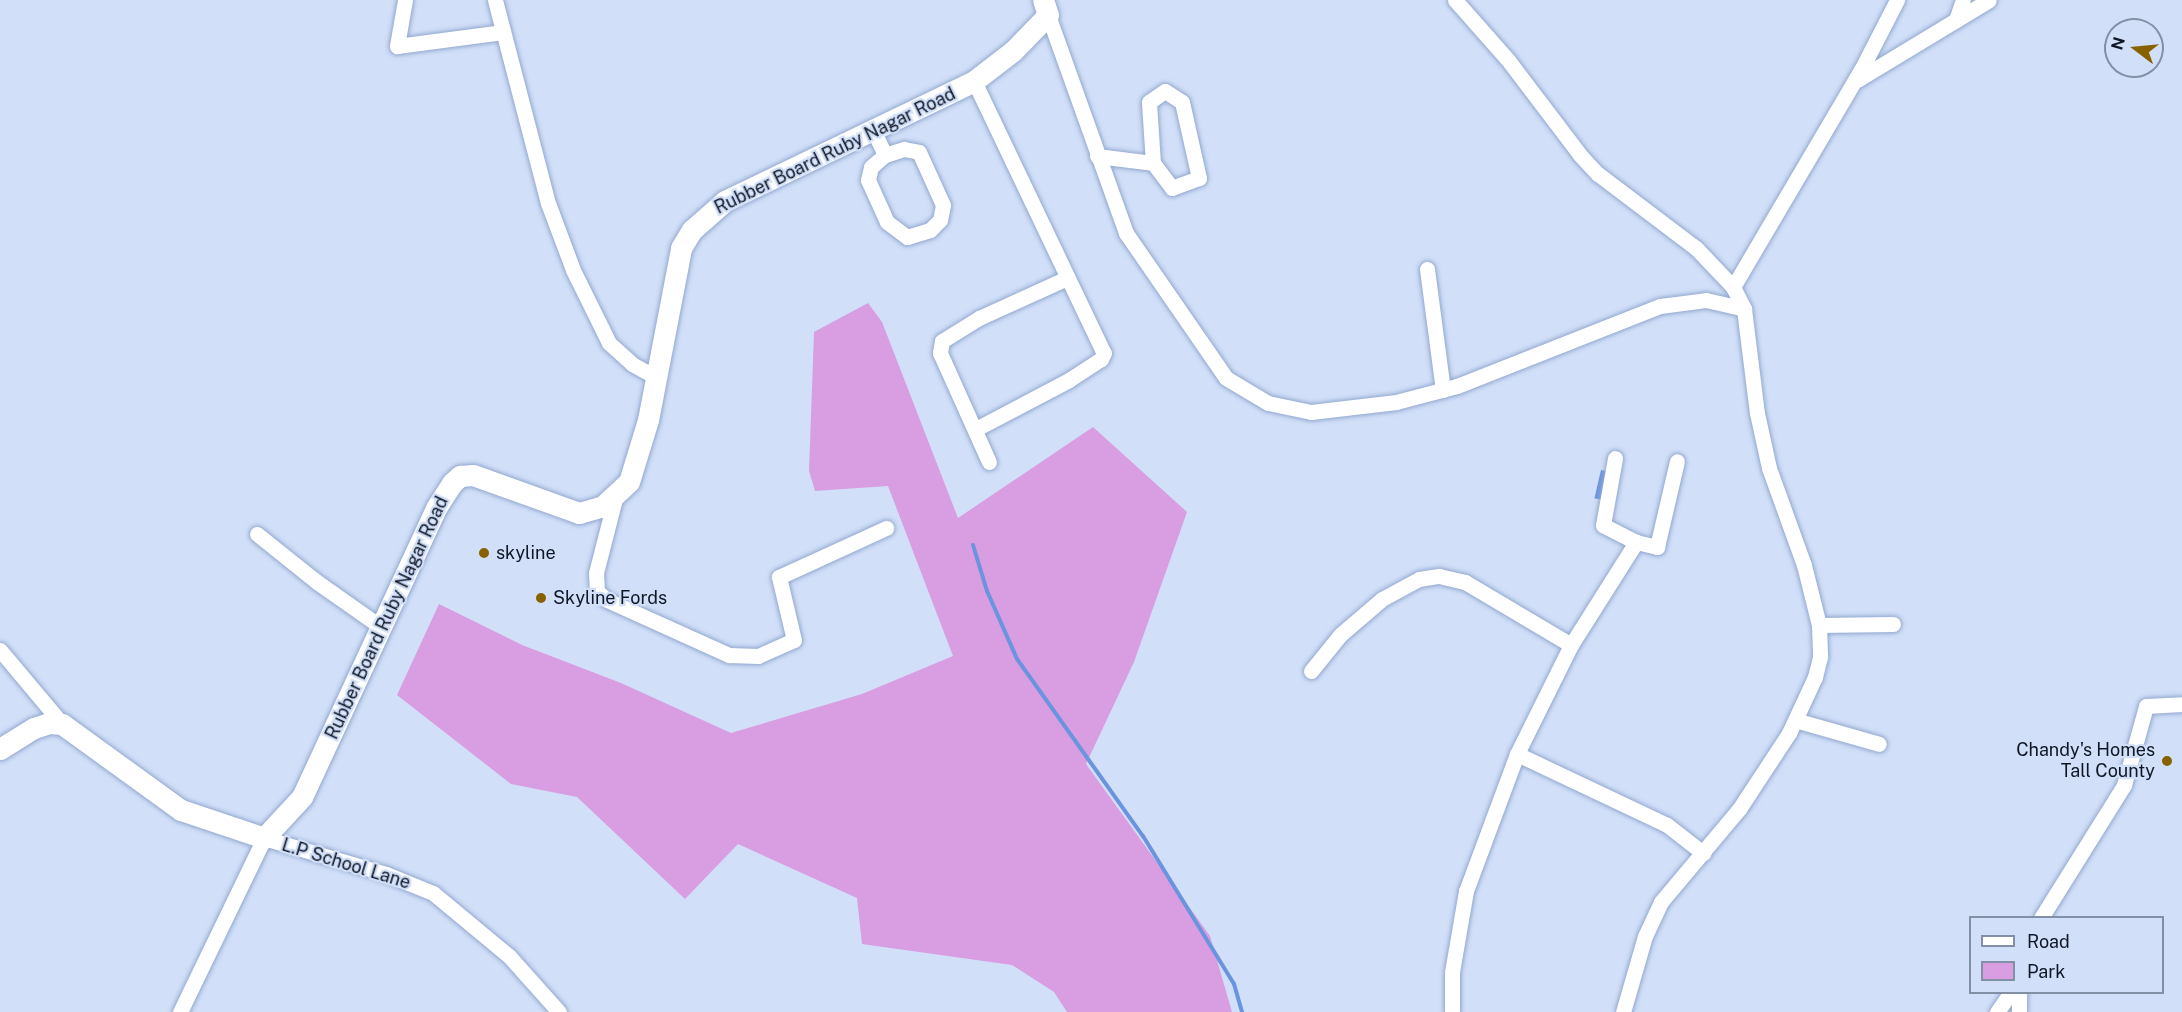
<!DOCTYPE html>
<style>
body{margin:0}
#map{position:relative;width:2182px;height:1012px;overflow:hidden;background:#d1dff8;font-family:"Public Sans",sans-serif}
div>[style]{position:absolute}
.green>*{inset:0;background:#d99de2}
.water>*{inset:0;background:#6b94df;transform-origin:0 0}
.stream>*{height:4px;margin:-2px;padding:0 2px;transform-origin:2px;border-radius:2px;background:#6b94df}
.roads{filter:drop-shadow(0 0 2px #92a8cf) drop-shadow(0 0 2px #92a8cf)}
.street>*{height:15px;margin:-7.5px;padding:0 7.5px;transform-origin:7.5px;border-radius:7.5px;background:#fff}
.secondary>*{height:21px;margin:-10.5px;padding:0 10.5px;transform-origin:10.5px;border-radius:10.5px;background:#fff}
.dots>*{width:16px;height:16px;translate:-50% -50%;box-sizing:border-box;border:3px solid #d1dff8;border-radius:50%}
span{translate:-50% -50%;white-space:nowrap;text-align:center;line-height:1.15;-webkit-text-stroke:4.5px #d1dff8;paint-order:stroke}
.street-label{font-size:18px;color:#0f1726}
.poi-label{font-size:18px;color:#0f1726}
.left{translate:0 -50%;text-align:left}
.right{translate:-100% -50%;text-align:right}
.legend{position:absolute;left:1969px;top:916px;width:195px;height:78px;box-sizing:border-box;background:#d1dff8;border:2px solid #838fa4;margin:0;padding:8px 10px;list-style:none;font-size:18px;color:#0f1726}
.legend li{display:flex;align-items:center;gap:12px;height:30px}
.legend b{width:30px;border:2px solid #838fa4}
.north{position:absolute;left:2104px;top:18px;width:60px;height:60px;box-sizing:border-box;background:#d1dff8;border:2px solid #838fa4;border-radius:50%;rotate:286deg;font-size:16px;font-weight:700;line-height:24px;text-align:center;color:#0f1726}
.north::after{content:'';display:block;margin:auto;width:21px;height:27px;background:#886200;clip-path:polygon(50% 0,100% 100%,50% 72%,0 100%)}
</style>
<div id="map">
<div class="green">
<div style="clip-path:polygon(868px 303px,882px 322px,958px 518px,1093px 427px,1187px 512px,1134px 662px,1086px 764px,1210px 936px,1232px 1012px,1067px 1012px,1054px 992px,1012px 965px,862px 944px,857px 898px,738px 844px,685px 899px,577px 797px,511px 784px,397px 695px,439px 604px,522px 645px,621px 683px,731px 733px,862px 694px,953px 656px,888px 486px,815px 491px,809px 471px,814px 332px)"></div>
</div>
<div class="water">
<div style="left:1601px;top:470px;width:17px;height:29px;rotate:13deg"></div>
</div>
<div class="stream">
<div style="left:973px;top:545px;width:48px;rotate:73.1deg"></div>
<div style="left:987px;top:591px;width:74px;rotate:66.2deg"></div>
<div style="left:1017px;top:659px;width:217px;rotate:54.6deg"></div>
<div style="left:1143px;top:836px;width:174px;rotate:58.4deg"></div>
<div style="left:1234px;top:984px;width:29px;rotate:74deg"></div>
</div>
<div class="roads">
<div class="street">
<div style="left:405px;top:0;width:47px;rotate:99.9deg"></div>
<div style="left:397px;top:46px;width:107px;rotate:-7.5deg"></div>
<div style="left:495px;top:0;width:210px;rotate:75.4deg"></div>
<div style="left:548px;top:203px;width:72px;rotate:69.5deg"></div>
<div style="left:573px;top:270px;width:81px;rotate:63.7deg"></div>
<div style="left:609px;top:343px;width:31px;rotate:42deg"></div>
<div style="left:632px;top:364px;width:29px;rotate:29deg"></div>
<div style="left:1455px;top:0;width:80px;rotate:48.5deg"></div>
<div style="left:1508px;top:60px;width:119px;rotate:52.8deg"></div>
<div style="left:1580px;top:155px;width:26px;rotate:47deg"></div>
<div style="left:1598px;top:174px;width:123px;rotate:37.1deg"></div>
<div style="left:1696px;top:248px;width:54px;rotate:46.5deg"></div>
<div style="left:1733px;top:287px;width:25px;rotate:63deg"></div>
<div style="left:1744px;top:309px;width:105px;rotate:82.9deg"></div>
<div style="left:1757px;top:413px;width:56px;rotate:77.7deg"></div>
<div style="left:1769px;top:468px;width:103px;rotate:70.2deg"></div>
<div style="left:1804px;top:565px;width:62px;rotate:76deg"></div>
<div style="left:1819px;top:625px;width:32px;rotate:88deg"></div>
<div style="left:1820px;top:657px;width:21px;rotate:104deg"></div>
<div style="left:1815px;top:677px;width:62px;rotate:114.9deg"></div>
<div style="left:1789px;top:733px;width:91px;rotate:123.3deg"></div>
<div style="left:1739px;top:809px;width:121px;rotate:130deg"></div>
<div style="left:1661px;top:902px;width:38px;rotate:115deg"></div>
<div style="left:1645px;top:936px;width:79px;rotate:106.1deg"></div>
<div style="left:1048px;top:15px;width:232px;rotate:70.3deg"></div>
<div style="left:1126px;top:233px;width:176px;rotate:55.4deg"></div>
<div style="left:1226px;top:378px;width:49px;rotate:30.8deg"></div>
<div style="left:1268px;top:403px;width:44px;rotate:11.8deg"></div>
<div style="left:1311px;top:412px;width:86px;rotate:-6.7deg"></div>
<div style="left:1396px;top:402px;width:63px;rotate:-14.7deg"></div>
<div style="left:1457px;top:386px;width:218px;rotate:-21.5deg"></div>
<div style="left:1660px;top:306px;width:46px;rotate:-7.4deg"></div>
<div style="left:1706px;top:300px;width:39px;rotate:13deg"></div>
<div style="left:1956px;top:20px;width:21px;rotate:-71deg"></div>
<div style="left:1857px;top:80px;width:154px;rotate:-31.2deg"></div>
<div style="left:974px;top:81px;width:301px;rotate:64.5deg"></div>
<div style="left:1104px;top:353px;width:7px;rotate:117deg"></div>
<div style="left:1101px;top:359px;width:38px;rotate:147deg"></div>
<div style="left:1069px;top:380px;width:105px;rotate:152.2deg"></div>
<div style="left:1165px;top:91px;width:20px;rotate:33deg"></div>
<div style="left:1182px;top:102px;width:78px;rotate:77.4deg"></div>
<div style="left:1199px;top:178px;width:29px;rotate:160deg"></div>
<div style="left:1172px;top:188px;width:31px;rotate:-127deg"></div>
<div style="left:1153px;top:163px;width:61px;rotate:-93.8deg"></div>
<div style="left:1149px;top:102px;width:19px;rotate:-35deg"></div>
<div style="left:874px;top:132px;width:25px;rotate:64deg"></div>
<div style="left:885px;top:155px;width:20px;rotate:-18deg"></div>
<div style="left:904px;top:149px;width:15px;rotate:11deg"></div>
<div style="left:919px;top:152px;width:58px;rotate:65.6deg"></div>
<div style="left:943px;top:205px;width:15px;rotate:101deg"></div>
<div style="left:940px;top:220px;width:14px;rotate:135deg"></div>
<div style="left:930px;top:230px;width:24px;rotate:163deg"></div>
<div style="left:907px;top:237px;width:25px;rotate:-143deg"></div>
<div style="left:887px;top:222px;width:46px;rotate:-114.3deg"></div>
<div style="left:868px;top:180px;width:13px;rotate:-77deg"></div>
<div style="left:871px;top:167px;width:18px;rotate:-41deg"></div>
<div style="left:1097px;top:156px;width:56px;rotate:7.1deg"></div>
<div style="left:1427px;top:269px;width:122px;rotate:82.5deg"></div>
<div style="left:1733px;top:287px;width:252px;rotate:-59.5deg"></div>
<div style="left:1861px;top:70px;width:79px;rotate:-62.8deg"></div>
<div style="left:989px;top:462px;width:120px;rotate:-114.2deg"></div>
<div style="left:940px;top:353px;width:12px;rotate:-81deg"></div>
<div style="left:942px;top:341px;width:44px;rotate:-31.9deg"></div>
<div style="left:979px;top:318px;width:97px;rotate:-24.4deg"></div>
<div style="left:616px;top:495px;width:81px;rotate:104.4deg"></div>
<div style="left:596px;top:573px;width:18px;rotate:87deg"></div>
<div style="left:597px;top:591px;width:13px;rotate:42deg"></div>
<div style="left:607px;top:600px;width:134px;rotate:24.3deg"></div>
<div style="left:729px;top:655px;width:29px;rotate:2deg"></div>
<div style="left:758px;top:656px;width:39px;rotate:-24deg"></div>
<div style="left:794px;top:640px;width:65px;rotate:-103.4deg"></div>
<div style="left:779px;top:577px;width:118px;rotate:-24.6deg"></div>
<div style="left:257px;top:534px;width:77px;rotate:38.7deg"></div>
<div style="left:317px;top:582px;width:78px;rotate:35.1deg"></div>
<div style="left:1636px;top:542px;width:22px;rotate:13deg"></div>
<div style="left:1657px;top:547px;width:88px;rotate:-76.9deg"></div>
<div style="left:1819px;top:625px;width:74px;rotate:-0.8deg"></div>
<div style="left:1571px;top:645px;width:122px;rotate:-57.7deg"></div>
<div style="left:1636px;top:542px;width:37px;rotate:-153deg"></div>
<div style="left:1603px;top:525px;width:68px;rotate:-79.8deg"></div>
<div style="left:0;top:650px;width:97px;rotate:50deg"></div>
<div style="left:1311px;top:671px;width:46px;rotate:-51.1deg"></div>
<div style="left:1340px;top:635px;width:55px;rotate:-40.6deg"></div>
<div style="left:1382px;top:599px;width:42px;rotate:-28.4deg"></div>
<div style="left:1419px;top:579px;width:20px;rotate:-9deg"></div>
<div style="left:1439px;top:576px;width:27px;rotate:13deg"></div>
<div style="left:1465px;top:582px;width:123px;rotate:30.7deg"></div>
<div style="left:1571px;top:645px;width:122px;rotate:116.4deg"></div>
<div style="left:1517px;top:754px;width:166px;rotate:25.3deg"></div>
<div style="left:1667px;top:825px;width:46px;rotate:37.9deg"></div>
<div style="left:1795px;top:720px;width:87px;rotate:15.9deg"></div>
<div style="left:2041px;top:918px;width:157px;rotate:-58deg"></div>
<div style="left:2124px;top:785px;width:82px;rotate:-74.4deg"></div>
<div style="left:2146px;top:706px;width:36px;rotate:-3deg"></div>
<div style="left:180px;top:1012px;width:193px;rotate:-64.2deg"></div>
<div style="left:264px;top:838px;width:127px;rotate:16.4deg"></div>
<div style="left:386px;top:874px;width:51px;rotate:22deg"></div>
<div style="left:433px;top:893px;width:99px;rotate:39.7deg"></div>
<div style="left:509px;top:956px;width:75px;rotate:48.2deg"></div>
<div style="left:1452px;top:1012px;width:40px;rotate:-90deg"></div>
<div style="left:1452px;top:972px;width:82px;rotate:-80.2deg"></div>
<div style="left:1466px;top:891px;width:146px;rotate:-69.6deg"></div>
<div style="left:1997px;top:1012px;width:24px;rotate:-55deg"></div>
<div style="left:2019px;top:1012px;width:20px;rotate:-90deg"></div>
</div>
<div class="secondary">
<div style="left:0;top:749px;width:40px;rotate:-32deg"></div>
<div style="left:34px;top:728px;width:16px;rotate:-18deg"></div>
<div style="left:49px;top:723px;width:13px;rotate:4deg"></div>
<div style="left:62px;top:724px;width:147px;rotate:35.9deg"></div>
<div style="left:181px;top:810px;width:88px;rotate:18.6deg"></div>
<div style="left:264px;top:838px;width:56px;rotate:-47.2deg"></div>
<div style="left:302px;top:797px;width:319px;rotate:-65.1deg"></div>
<div style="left:436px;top:508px;width:30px;rotate:-57deg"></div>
<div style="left:452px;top:483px;width:11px;rotate:-41deg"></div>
<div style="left:460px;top:476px;width:13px;rotate:-4deg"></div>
<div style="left:473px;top:475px;width:113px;rotate:19.7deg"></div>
<div style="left:579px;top:513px;width:25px;rotate:-16deg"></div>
<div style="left:603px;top:506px;width:35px;rotate:-43deg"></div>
<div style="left:629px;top:482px;width:65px;rotate:-73deg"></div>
<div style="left:648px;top:420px;width:175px;rotate:-79.1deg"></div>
<div style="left:681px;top:248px;width:21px;rotate:-59deg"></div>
<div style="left:692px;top:230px;width:44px;rotate:-41.3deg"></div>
<div style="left:725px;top:201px;width:276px;rotate:-25.7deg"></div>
<div style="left:974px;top:81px;width:49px;rotate:-37.6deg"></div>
<div style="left:1013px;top:51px;width:50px;rotate:-45.8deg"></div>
<div style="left:1048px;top:15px;width:16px;rotate:-108deg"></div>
</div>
</div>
<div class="dots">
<div style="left:484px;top:553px;background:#886200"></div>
<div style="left:541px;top:598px;background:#886200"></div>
<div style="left:2167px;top:761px;background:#886200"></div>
</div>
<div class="street-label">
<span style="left:835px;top:151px;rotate:-26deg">Rubber Board Ruby Nagar Road</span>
<span style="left:387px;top:618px;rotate:-65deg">Rubber Board Ruby Nagar Road</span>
<span style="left:346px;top:864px;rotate:17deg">L.P School Lane</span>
</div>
<div class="poi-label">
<span class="left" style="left:496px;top:553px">skyline</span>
<span class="left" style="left:553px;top:598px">Skyline Fords</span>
<span class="right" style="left:2155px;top:761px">Chandy's Homes<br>Tall County</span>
</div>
<ul class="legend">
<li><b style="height:8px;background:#fff"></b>Road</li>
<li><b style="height:16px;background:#d99de2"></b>Park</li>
</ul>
<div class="north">N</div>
</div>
